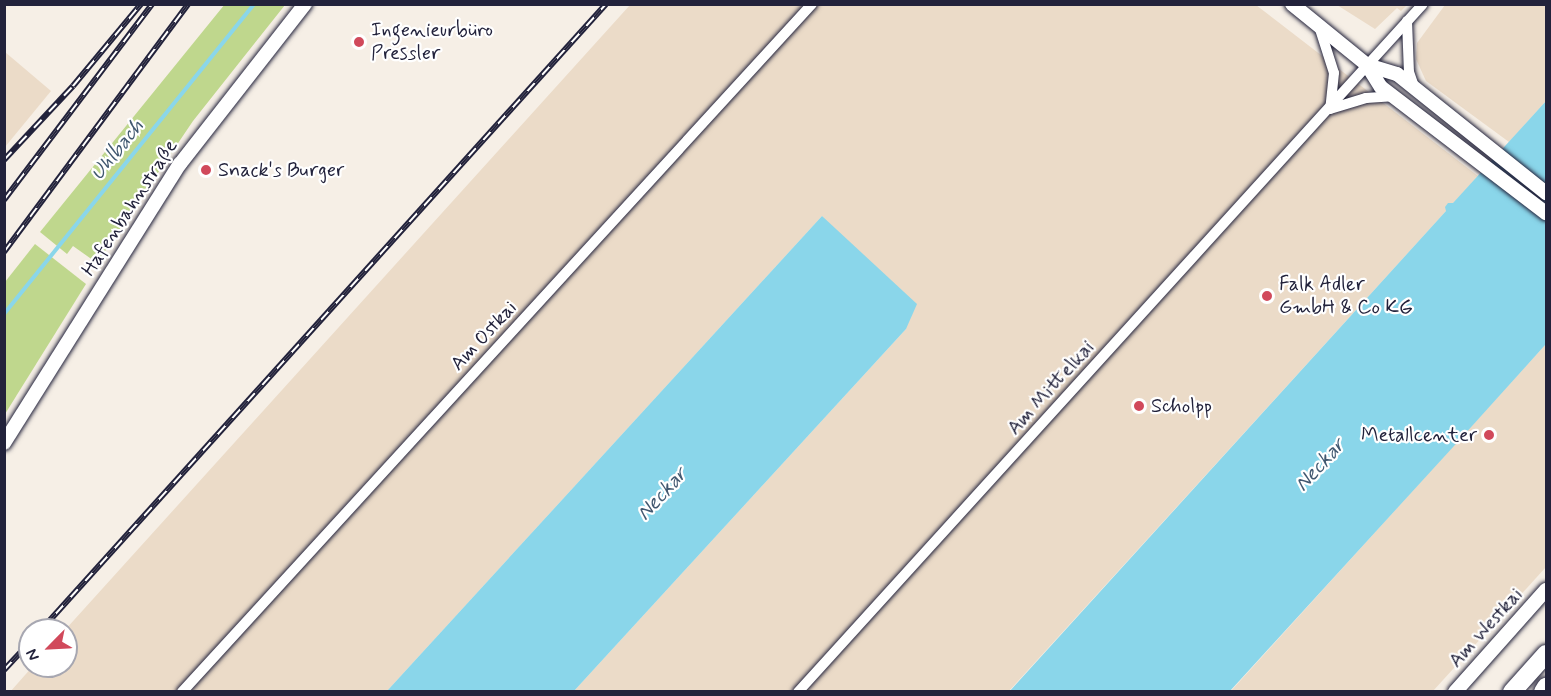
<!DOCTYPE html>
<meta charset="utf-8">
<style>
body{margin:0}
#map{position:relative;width:1551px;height:696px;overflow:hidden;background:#f6efe6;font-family:Mynerve,sans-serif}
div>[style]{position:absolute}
.built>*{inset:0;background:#ebdbc8}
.green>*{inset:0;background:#bfd78d}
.water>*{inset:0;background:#8ad6ea}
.stream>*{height:4px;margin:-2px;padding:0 2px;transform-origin:2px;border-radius:2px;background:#8ad6ea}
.roads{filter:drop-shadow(0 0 2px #22223b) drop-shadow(0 0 2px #22223b)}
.street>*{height:10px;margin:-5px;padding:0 5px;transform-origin:5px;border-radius:5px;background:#fff}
.secondary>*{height:14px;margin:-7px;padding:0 7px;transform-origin:7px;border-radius:7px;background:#fff}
.highway>*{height:18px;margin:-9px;padding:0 9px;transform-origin:9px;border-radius:9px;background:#fff}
.rail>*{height:6px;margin-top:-3px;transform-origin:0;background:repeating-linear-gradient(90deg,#fff 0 11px,#22223b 0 22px);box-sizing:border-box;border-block:2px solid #22223b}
.dots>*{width:16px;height:16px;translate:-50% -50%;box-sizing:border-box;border:3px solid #fff;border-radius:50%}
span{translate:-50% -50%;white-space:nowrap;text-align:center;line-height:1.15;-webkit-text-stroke:4.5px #fff;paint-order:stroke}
.poi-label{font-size:20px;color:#22223b}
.left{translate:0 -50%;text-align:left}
.right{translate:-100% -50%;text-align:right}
.street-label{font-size:20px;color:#22223b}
.water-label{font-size:21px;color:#415870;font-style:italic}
.frame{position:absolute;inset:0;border:6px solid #22223b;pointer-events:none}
.north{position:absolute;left:18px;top:618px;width:60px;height:60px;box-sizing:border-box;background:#fff;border:2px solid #a7a7b1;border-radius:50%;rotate:246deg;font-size:16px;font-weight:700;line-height:24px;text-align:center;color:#22223b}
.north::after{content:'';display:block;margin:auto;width:21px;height:27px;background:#d1495b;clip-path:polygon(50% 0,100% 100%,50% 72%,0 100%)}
</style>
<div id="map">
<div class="built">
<div style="clip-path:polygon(630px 5px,1256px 5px,1478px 176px,1009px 691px,574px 691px,906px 329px,822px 216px,387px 691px,10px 692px,33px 666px,66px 666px,65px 630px)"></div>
<div style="clip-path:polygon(1337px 5px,1407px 5px,1401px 11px,1397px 8px,1375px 29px)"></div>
<div style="clip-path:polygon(1445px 5px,1546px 5px,1546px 101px,1509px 142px,1426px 81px,1416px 59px,1417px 43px)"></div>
<div style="clip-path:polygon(5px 52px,51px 91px,5px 147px)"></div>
<div style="clip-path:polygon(1546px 344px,1546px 567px,1433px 691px,1230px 692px)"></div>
</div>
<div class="green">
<div style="clip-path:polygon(225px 4px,285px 5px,193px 121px,97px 263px,73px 246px,67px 254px,40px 232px)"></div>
<div style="clip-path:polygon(35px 244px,86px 284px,5px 414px,5px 282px)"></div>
</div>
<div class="water">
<div style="clip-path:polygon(1546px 101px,1546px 344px,1454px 446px,1230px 691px,1009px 692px,1446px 211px,1445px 207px,1448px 203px,1453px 203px)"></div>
<div style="clip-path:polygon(822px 216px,917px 304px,906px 329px,574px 691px,387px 691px)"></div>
</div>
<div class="stream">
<div style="left:4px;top:314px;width:398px;rotate:-51.1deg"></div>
</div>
<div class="roads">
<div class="street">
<div style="left:1407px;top:21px;width:51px;rotate:87.8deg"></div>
<div style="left:1409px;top:72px;width:18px;rotate:71deg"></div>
<div style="left:1319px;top:26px;width:49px;rotate:72.3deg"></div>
<div style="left:1334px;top:73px;width:36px;rotate:96deg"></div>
<div style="left:1330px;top:109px;width:38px;rotate:-17deg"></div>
<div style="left:1366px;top:98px;width:26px;rotate:-4deg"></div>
<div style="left:182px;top:692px;width:933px;rotate:-47.52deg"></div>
<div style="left:798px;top:692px;width:929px;rotate:-47.75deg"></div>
</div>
<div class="secondary">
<div style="left:1292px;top:4px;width:97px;rotate:39.1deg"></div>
<div style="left:1367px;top:65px;width:26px;rotate:58deg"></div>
<div style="left:1381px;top:87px;width:208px;rotate:37.4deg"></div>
<div style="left:1367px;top:65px;width:31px;rotate:17deg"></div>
<div style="left:1397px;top:74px;width:191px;rotate:38.6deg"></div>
<div style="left:4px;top:443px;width:330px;rotate:-57.8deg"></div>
<div style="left:180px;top:164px;width:203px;rotate:-52deg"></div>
<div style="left:1455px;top:692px;width:137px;rotate:-48.3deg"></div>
</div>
<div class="highway">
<div style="left:1512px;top:692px;width:51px;rotate:-48.2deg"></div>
<div style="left:1543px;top:692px;width:6px;rotate:-59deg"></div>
</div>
</div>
<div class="rail">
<div style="left:4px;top:160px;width:101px;rotate:-47deg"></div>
<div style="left:73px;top:86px;width:107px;rotate:-50.3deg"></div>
<div style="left:4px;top:200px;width:246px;rotate:-52.9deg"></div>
<div style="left:4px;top:252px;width:309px;rotate:-53.4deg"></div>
<div style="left:41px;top:630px;width:843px;rotate:-47.93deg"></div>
<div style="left:4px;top:670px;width:38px;rotate:-47deg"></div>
</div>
<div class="dots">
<div style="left:359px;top:42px;background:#d1495b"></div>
<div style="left:206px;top:170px;background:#d1495b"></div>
<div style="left:1267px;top:296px;background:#d1495b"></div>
<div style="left:1139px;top:406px;background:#d1495b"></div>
<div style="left:1489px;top:435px;background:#d1495b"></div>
</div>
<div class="poi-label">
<span class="left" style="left:371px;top:42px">Ingenieurbüro<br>Pressler</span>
<span class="left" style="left:218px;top:170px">Snack's Burger</span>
<span class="left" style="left:1279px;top:296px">Falk Adler<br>GmbH &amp; Co KG</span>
<span class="left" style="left:1151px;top:406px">Scholpp</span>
<span class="right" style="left:1477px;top:435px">Metallcenter</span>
</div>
<div class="street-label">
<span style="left:130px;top:208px;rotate:-57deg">Hafenbahnstraße</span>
<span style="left:484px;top:336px;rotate:-47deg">Am Ostkai</span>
<span style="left:1051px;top:388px;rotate:-48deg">Am Mittelkai</span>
<span style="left:1486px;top:628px;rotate:-48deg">Am Westkai</span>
</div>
<div class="water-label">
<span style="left:117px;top:150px;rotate:-51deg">Uhlbach</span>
<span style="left:1320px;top:465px;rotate:-48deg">Neckar</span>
<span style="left:662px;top:494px;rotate:-48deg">Neckar</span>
</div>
<div class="frame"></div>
<div class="north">N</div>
</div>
